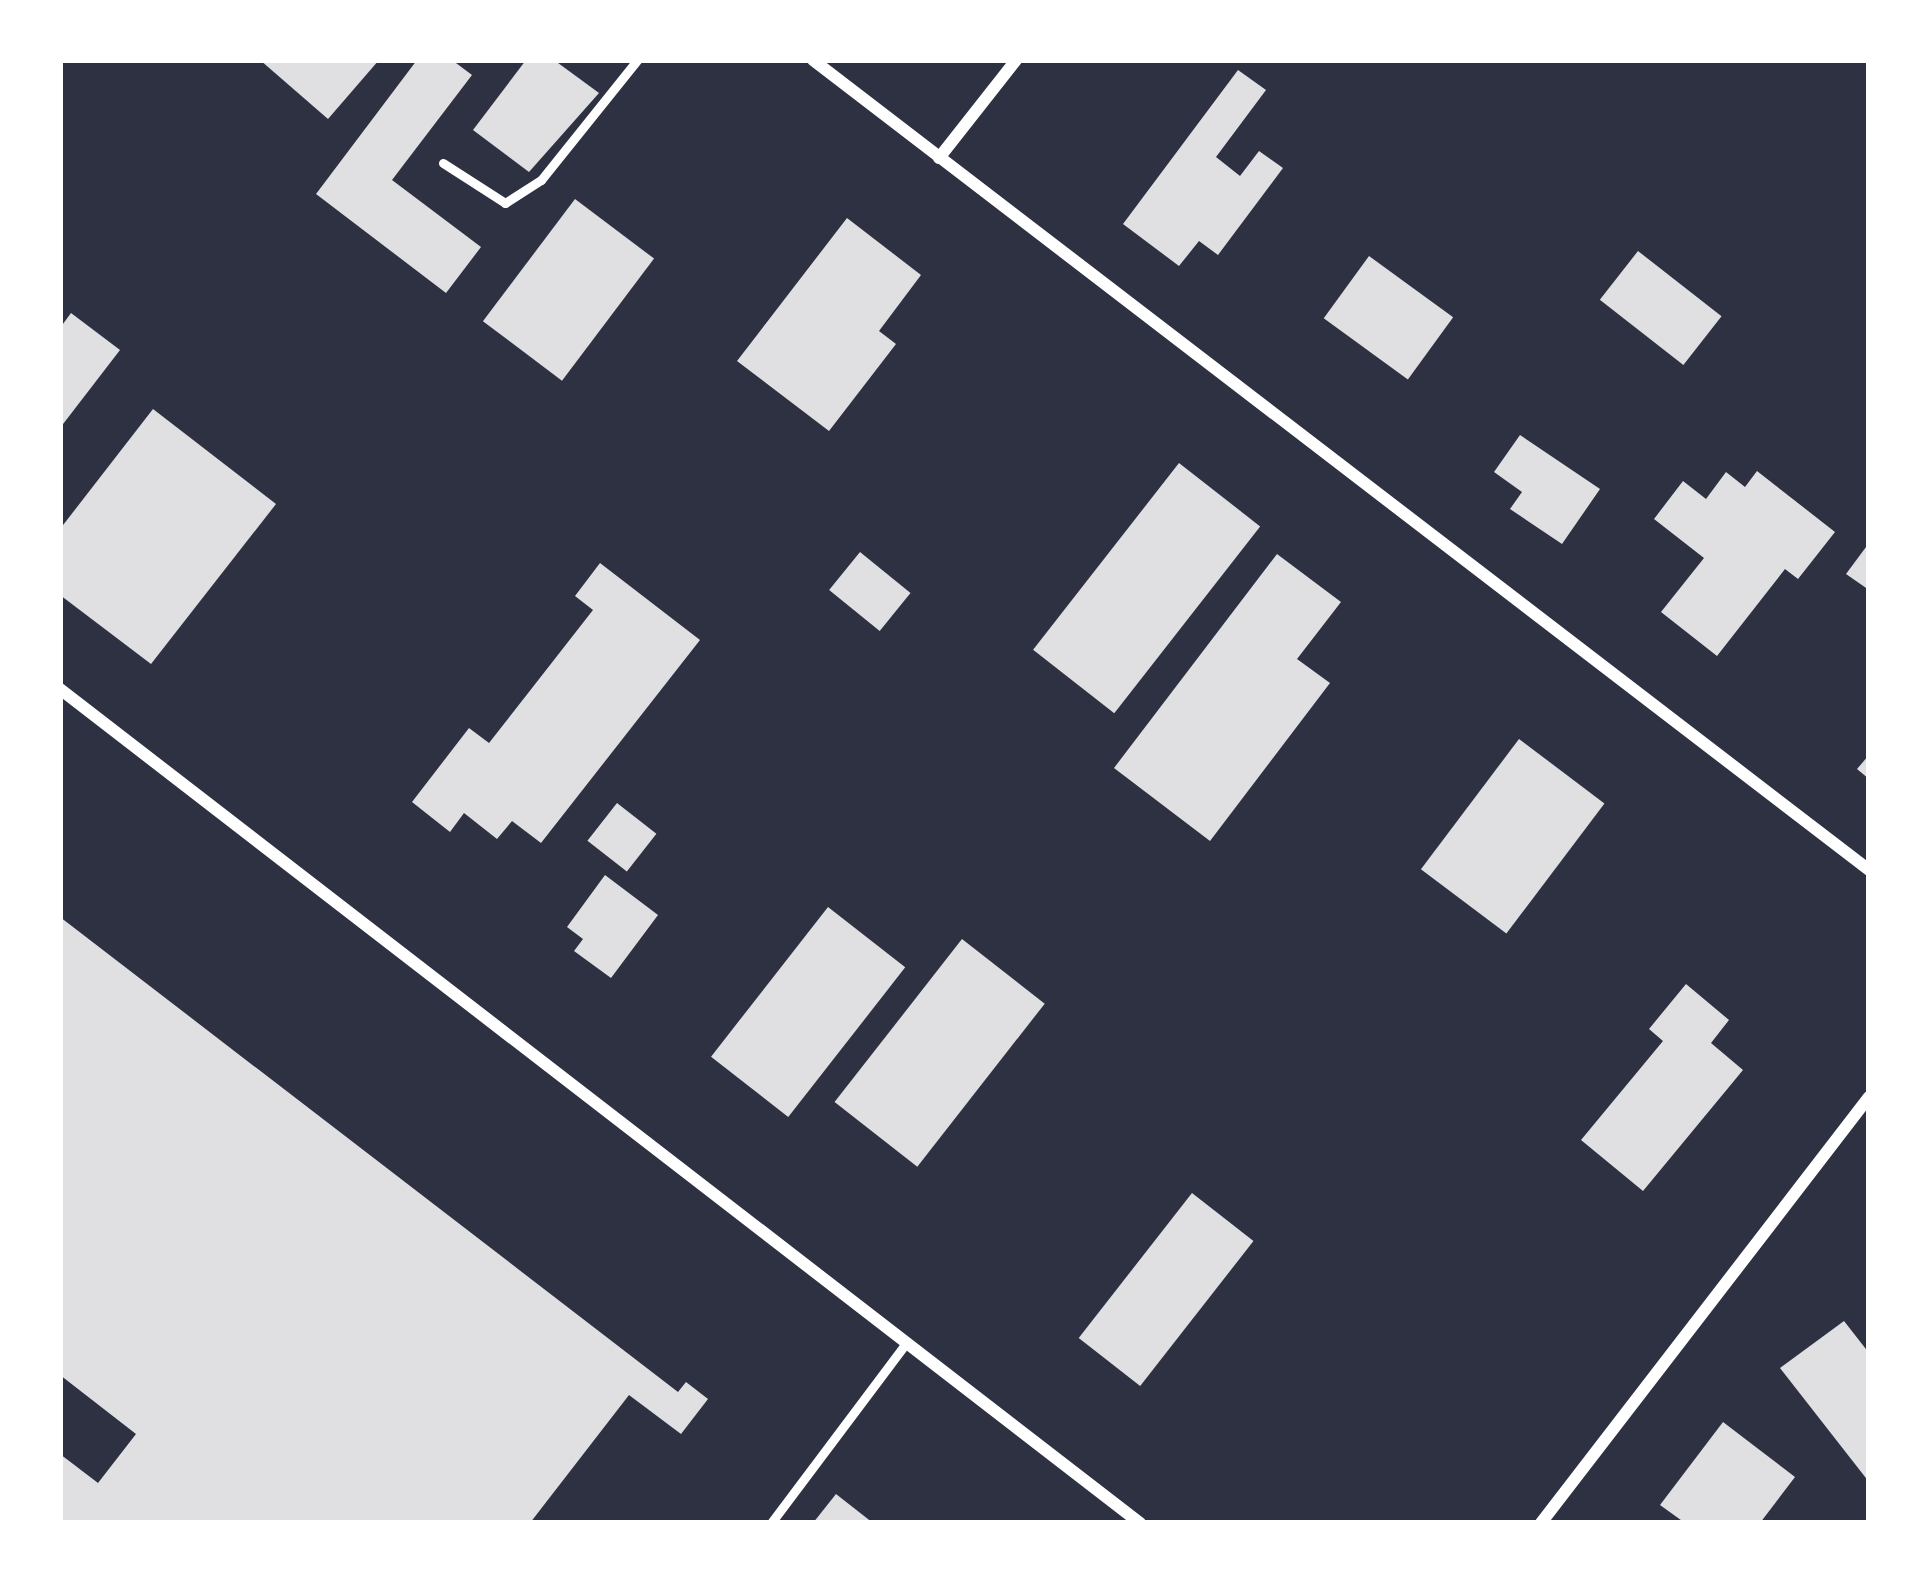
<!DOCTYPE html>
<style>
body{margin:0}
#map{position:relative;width:1929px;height:1583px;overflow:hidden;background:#2d3142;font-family:"Playfair Display",serif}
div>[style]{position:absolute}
.building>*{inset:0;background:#e0e0e3;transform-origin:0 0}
.service>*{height:9px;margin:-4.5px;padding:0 4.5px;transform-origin:4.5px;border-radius:4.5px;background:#fff}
.minor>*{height:12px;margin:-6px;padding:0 6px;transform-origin:6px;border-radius:6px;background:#fff}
span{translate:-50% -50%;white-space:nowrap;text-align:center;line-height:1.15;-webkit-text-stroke:9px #fff;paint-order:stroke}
.frame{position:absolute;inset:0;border:63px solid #fff;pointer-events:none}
</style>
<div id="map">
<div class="building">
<div style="clip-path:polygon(260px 60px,379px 60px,328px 119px)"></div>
<div style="clip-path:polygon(417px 60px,452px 60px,472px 75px,392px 180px,481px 247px,446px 293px,316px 194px)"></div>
<div style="clip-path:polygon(526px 60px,554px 60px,599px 93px,529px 172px,473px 130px)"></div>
<div style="clip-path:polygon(1238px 70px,1266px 90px,1216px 157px,1240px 176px,1259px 151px,1283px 168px,1218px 255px,1199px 241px,1179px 266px,1123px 224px)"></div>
<div style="left:575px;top:199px;width:99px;height:153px;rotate:37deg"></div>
<div style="clip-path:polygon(847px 218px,921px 275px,879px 331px,896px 344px,829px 431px,737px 361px)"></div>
<div style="left:1638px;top:251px;width:106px;height:62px;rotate:38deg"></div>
<div style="left:1369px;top:256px;width:104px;height:77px;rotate:36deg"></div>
<div style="clip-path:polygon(71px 313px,120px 350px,60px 428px,60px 328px)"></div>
<div style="clip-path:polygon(153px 409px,276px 504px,151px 664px,60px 595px,60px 529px)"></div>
<div style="clip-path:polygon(1520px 435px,1600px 489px,1562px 544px,1510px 509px,1522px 492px,1494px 472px)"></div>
<div style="left:1179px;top:463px;width:103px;height:237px;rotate:38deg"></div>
<div style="clip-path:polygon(1757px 471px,1835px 532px,1798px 579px,1785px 569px,1717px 656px,1661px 612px,1704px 558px,1654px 519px,1683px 481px,1706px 499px,1726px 472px,1745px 487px)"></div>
<div style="clip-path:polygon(1869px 543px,1869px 590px,1846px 574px)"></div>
<div style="left:860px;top:552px;width:65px;height:49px;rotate:39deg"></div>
<div style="clip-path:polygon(1277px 554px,1341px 602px,1297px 659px,1330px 683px,1210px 841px,1114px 768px)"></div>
<div style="clip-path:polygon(600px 563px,700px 640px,541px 843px,512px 821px,497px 839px,464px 813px,450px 832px,412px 802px,469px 728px,489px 743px,593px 610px,575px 596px)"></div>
<div style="left:1519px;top:739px;width:107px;height:163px;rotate:37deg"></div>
<div style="clip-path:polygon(1869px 755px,1869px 779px,1857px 769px)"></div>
<div style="left:617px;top:803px;width:50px;height:48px;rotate:38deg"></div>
<div style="clip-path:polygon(605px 875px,658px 915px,611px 978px,574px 951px,583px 939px,567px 927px)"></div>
<div style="left:828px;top:907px;width:98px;height:190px;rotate:38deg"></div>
<div style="clip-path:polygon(60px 917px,678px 1392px,686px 1382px,708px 1399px,681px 1434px,629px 1395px,530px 1523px,60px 1523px,60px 1454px,98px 1483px,136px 1434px,60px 1375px)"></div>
<div style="left:962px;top:939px;width:105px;height:207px;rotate:38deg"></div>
<div style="clip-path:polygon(1686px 984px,1729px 1020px,1711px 1043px,1743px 1070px,1643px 1191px,1581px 1140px,1663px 1041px,1649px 1029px)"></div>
<div style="left:1192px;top:1193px;width:78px;height:184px;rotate:38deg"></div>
<div style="clip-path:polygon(1844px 1321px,1869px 1353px,1869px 1482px,1780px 1368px)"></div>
<div style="clip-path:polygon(1723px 1422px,1795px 1477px,1760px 1523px,1685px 1523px,1660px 1505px)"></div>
<div style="clip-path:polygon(836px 1494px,873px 1523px,813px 1523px)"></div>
</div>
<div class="service">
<div style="left:443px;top:163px;width:74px;rotate:32.8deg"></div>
<div style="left:505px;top:203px;width:43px;rotate:-32.6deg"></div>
<div style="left:541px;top:180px;width:154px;rotate:-51.3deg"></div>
<div style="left:771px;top:1523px;width:226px;rotate:-53.1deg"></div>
</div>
<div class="minor">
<div style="left:813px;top:60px;width:1331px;rotate:37.49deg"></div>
<div style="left:939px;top:158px;width:125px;rotate:-51.8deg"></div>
<div style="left:60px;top:689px;width:1365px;rotate:37.68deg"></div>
<div style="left:1541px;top:1523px;width:538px;rotate:-52.41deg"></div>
</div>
<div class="frame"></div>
</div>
